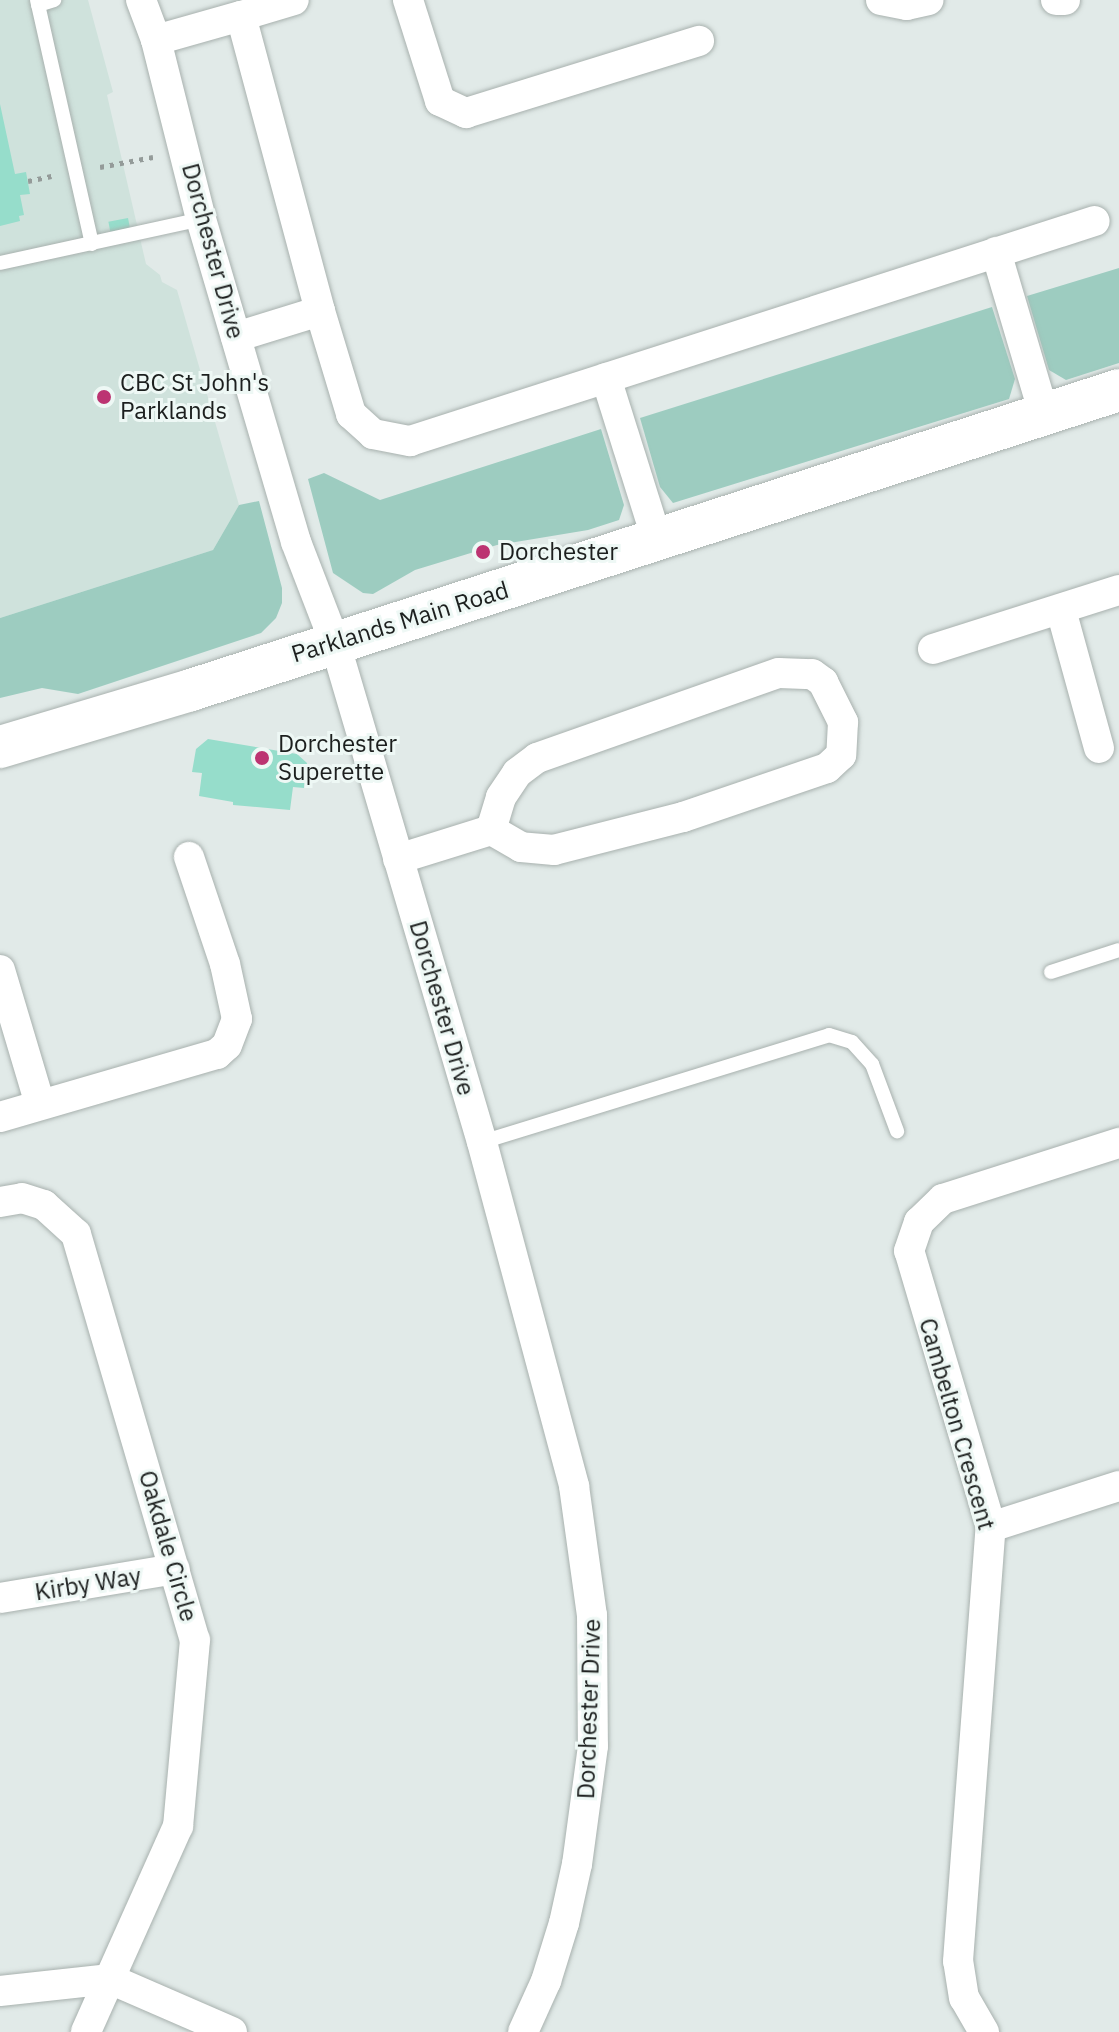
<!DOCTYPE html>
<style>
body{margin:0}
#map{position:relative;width:1119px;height:2032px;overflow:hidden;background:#e1eae8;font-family:"IBM Plex Sans",sans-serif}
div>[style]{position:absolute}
.built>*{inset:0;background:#cfe2dc}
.green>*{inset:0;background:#9dccc0}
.building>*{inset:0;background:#96ddcb;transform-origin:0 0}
.path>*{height:5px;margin-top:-2.5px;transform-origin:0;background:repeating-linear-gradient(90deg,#949b99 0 4px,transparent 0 10px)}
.roads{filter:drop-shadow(0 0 2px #a8b1ae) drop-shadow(0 0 2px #a8b1ae)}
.lane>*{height:14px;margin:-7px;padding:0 7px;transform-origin:7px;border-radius:7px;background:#fff}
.street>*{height:30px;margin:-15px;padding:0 15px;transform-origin:15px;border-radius:15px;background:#fff}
.secondary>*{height:42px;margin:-21px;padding:0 21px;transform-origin:21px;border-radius:21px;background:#fff}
.dots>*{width:22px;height:22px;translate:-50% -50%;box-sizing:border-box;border:4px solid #eef8f5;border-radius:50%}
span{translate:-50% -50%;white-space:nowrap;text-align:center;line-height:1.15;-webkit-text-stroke:6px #eef8f5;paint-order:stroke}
.street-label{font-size:24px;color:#1c1f1e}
.poi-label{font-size:24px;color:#1c1f1e}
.left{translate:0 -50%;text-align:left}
</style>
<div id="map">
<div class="built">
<div style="clip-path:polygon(0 0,88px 0,113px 92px,107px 95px,146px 264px,160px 275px,162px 282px,177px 290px,239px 505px,213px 550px,0 618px)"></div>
</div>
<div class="green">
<div style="clip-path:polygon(1119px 268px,1119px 363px,1066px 380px,1049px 370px,1027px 296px)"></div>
<div style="clip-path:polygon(992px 307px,1015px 379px,1009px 399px,673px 503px,660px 487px,640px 418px)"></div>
<div style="clip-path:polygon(601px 429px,624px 505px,619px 520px,588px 530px,497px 545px,415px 570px,373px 594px,363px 593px,333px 573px,308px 479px,324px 473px,380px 500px)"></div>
<div style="clip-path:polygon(259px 501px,282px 588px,282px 603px,276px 618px,261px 633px,78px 694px,42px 688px,0 698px,0 618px,213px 550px,239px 505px)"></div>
</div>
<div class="building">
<div style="clip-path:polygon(0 104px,15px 174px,26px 172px,30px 194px,20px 195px,24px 215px,19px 216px,20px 221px,0 226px)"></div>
<div style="left:128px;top:218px;width:15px;height:20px;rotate:79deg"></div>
<div style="clip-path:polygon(208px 739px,297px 754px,307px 763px,304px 788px,293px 787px,290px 810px,233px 805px,233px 802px,199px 796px,202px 773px,192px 772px,196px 749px)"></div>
</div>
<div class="path">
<div style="left:100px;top:167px;width:54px;rotate:-10.7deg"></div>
<div style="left:28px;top:181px;width:24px;rotate:-12deg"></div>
</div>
<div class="roads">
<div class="lane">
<div style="left:37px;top:0;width:250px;rotate:77.3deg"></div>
<div style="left:38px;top:5px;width:17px;rotate:-17deg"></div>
<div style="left:0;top:263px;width:206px;rotate:-12.3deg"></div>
<div style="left:1051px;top:972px;width:71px;rotate:-17.9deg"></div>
<div style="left:482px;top:1142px;width:363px;rotate:-17.1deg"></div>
<div style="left:829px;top:1035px;width:24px;rotate:17deg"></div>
<div style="left:852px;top:1042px;width:30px;rotate:48deg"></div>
<div style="left:872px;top:1064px;width:72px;rotate:69.5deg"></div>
</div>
<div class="street">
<div style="left:141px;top:0;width:43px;rotate:69.4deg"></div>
<div style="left:156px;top:40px;width:185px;rotate:75.9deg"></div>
<div style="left:201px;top:219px;width:337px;rotate:73.6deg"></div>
<div style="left:296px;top:542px;width:108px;rotate:68.9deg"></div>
<div style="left:335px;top:643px;width:520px;rotate:73.59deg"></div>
<div style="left:482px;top:1142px;width:356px;rotate:75deg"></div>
<div style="left:574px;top:1486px;width:130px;rotate:82.1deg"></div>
<div style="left:592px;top:1615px;width:131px;rotate:89.6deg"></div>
<div style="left:593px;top:1746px;width:119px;rotate:97.7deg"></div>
<div style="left:577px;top:1864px;width:60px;rotate:102.4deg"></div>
<div style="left:564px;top:1923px;width:61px;rotate:107.2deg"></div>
<div style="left:546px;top:1981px;width:56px;rotate:114.3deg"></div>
<div style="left:408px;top:0;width:106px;rotate:72.4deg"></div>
<div style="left:440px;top:101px;width:29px;rotate:25deg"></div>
<div style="left:466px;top:113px;width:244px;rotate:-17.2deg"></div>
<div style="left:881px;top:0;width:26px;rotate:11deg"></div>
<div style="left:907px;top:5px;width:22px;rotate:-13deg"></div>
<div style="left:1056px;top:0;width:9px"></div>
<div style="left:241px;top:16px;width:55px;rotate:-16.8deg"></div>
<div style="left:156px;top:40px;width:88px;rotate:-15.8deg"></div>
<div style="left:241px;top:16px;width:305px;rotate:75deg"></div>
<div style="left:320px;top:311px;width:88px;rotate:162.8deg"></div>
<div style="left:996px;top:252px;width:169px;rotate:73.5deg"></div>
<div style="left:320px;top:311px;width:108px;rotate:73.2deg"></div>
<div style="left:351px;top:414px;width:30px;rotate:42deg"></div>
<div style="left:373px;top:434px;width:38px;rotate:11deg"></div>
<div style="left:410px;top:441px;width:719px;rotate:-17.81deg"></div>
<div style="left:606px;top:378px;width:170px;rotate:72.5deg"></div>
<div style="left:1061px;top:610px;width:143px;rotate:74.6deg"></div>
<div style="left:933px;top:649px;width:195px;rotate:-17.6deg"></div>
<div style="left:398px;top:859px;width:97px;rotate:-17.3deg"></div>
<div style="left:491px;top:830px;width:34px;rotate:-73deg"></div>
<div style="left:501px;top:797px;width:29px;rotate:-56deg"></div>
<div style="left:517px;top:773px;width:25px;rotate:-37deg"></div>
<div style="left:537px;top:758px;width:256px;rotate:-19.4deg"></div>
<div style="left:779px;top:673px;width:33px;rotate:2deg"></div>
<div style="left:812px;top:674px;width:14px;rotate:36deg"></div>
<div style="left:823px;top:682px;width:45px;rotate:63.4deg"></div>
<div style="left:843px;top:722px;width:33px;rotate:93deg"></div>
<div style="left:841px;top:755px;width:19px;rotate:137deg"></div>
<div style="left:827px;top:768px;width:152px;rotate:161.2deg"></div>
<div style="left:683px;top:817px;width:133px;rotate:165.7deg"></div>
<div style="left:554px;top:850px;width:33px;rotate:-175deg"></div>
<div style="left:521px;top:847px;width:34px;rotate:-150deg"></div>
<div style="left:0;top:970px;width:140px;rotate:73.4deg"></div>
<div style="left:0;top:1117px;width:226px;rotate:-16.2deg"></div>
<div style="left:217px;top:1054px;width:13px;rotate:-42deg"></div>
<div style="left:227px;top:1045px;width:28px;rotate:-69deg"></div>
<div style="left:237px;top:1019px;width:56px;rotate:-102.3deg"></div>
<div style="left:225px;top:964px;width:113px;rotate:-108.6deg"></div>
<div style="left:0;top:1202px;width:22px;rotate:-10deg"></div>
<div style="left:22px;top:1198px;width:23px;rotate:18deg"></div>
<div style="left:44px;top:1205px;width:43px;rotate:42.2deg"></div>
<div style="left:76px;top:1234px;width:423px;rotate:73.7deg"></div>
<div style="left:195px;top:1640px;width:187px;rotate:95.2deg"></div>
<div style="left:178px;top:1826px;width:226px;rotate:114.1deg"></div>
<div style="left:991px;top:1527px;width:134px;rotate:-17.8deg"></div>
<div style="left:0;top:1598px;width:177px;rotate:-9.4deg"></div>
<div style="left:0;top:1991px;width:111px;rotate:-6.2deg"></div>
<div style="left:110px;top:1979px;width:133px;rotate:23.5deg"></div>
<div style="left:984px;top:2032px;width:39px;rotate:-120deg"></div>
<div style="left:964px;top:1998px;width:37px;rotate:-99deg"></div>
<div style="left:958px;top:1961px;width:435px;rotate:-85.7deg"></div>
<div style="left:991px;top:1527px;width:288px;rotate:-106.5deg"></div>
<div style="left:909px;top:1251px;width:31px;rotate:-71deg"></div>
<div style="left:919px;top:1222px;width:33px;rotate:-44deg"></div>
<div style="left:943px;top:1199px;width:185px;rotate:-17.7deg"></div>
</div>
<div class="secondary">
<div style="left:0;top:747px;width:199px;rotate:-16.6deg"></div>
<div style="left:191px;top:690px;width:975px;rotate:-17.91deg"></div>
</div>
</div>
<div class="dots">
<div style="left:104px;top:397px;background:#bc3472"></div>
<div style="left:483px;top:552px;background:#bc3472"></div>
<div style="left:262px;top:758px;background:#bc3472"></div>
</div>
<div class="street-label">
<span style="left:213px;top:251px;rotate:75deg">Dorchester Drive</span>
<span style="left:400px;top:622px;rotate:-17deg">Parklands Main Road</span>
<span style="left:442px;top:1008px;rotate:74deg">Dorchester Drive</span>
<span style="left:957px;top:1424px;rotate:74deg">Cambelton Crescent</span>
<span style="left:168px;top:1546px;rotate:74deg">Oakdale Circle</span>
<span style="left:88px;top:1584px;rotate:-9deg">Kirby Way</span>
<span style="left:589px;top:1709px;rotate:-88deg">Dorchester Drive</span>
</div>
<div class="poi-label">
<span class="left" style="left:120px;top:397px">CBC St John's<br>Parklands</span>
<span class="left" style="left:499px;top:552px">Dorchester</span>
<span class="left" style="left:278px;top:758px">Dorchester<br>Superette</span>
</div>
</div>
